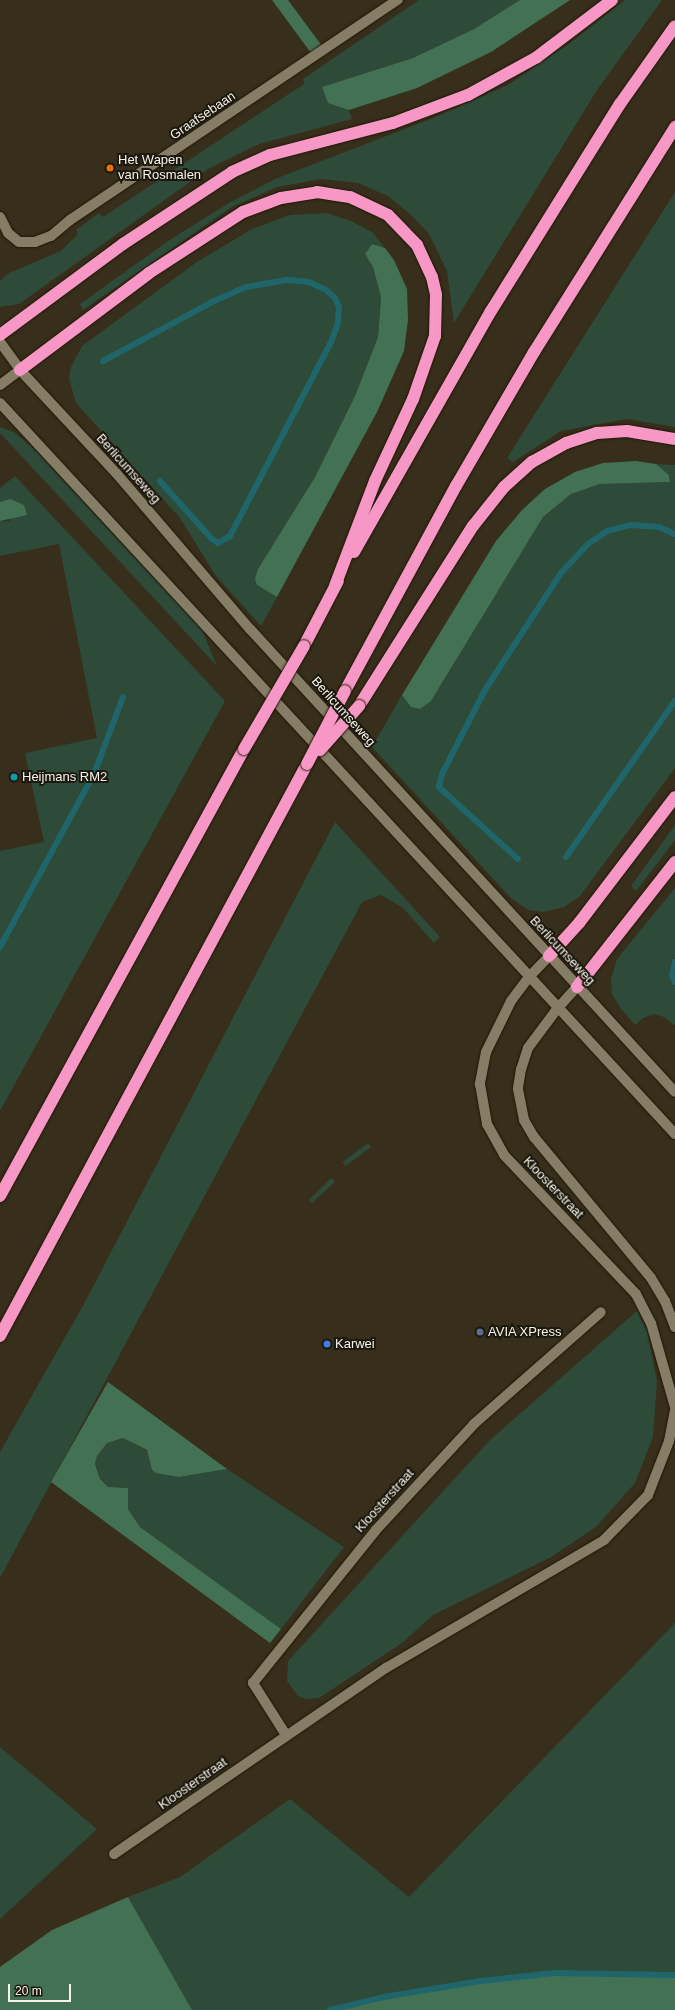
<!DOCTYPE html>
<style>
body{margin:0}
#map{position:relative;width:675px;height:2010px;overflow:hidden;background:#372f1b;font-family:Helvetica,sans-serif}
div>[style]{position:absolute}
.green>*{inset:0;background:#2d4b38;transform-origin:0 0}
.forest>*{inset:0;background:#437154}
.stream>*{height:6px;margin:-3px;padding:0 3px;transform-origin:3px;border-radius:3px;background:#1f656a}
.roads{filter:drop-shadow(0 0 1px #1f1705) drop-shadow(0 0 1px #1f1705)}
.minor>*{height:10px;margin:-5px;padding:0 5px;transform-origin:5px;border-radius:5px;background:#867d67}
.secondary>*{height:10px;margin:-5px;padding:0 5px;transform-origin:5px;border-radius:5px;background:#867d67}
.motorway>*{height:12px;margin:-6px;padding:0 6px;transform-origin:6px;border-radius:6px;background:#f797c5}
.bridges{filter:drop-shadow(0 0 1px #1f1705) drop-shadow(0 0 1px #1f1705)}
.motorway-bridge>*{height:12px;margin:-6px;padding:0 6px;transform-origin:6px;border-radius:6px;background:#f797c5}
.dots>*{width:11px;height:11px;translate:-50% -50%;box-sizing:border-box;border:2px solid #1b180f;border-radius:50%}
span{translate:-50% -50%;white-space:nowrap;text-align:center;line-height:1.15;-webkit-text-stroke:4px #1b180f;paint-order:stroke}
.street-label{font-size:13px;color:#f8f3e6}
.poi-label{font-size:13px;color:#f8f3e6}
.left{translate:0 -50%;text-align:left}
.scale{position:absolute;left:8px;top:1984px;width:63px;height:18px;box-sizing:border-box;border:2px solid #f8f3e6;border-top:0;padding-left:5px;font-size:12px;line-height:14px;white-space:nowrap;color:#f8f3e6;-webkit-text-stroke:3px #1b180f;paint-order:stroke}
</style>
<div id="map">
<div class="green">
<div style="clip-path:polygon(419px 0,520px 0,474px 29px,413px 58px,323px 87px,328px 100px,349px 110px,352px 119px,259px 144px,208px 169px,19px 304px,0 307px,0 281px,9px 273px,61px 251px,78px 234px,76px 230px,99px 213px,103px 217px,304px 84px,303px 79px)"></div>
<div style="clip-path:polygon(625px 0,662px 0,597px 90px,454px 323px,447px 271px,429px 234px,410px 214px,388px 196px,358px 183px,320px 179px,277px 187px,232px 207px,83px 310px,80px 304px,168px 241px,229px 203px,275px 179px,433px 118px,508px 85px,570px 43px)"></div>
<div style="clip-path:polygon(675px 192px,675px 427px,627px 419px,561px 431px,513px 462px,507px 458px)"></div>
<div style="clip-path:polygon(326px 213px,351px 221px,372px 232px,385px 248px,372px 244px,365px 254px,373px 267px,381px 297px,378px 337px,355px 396px,315px 477px,258px 569px,257px 585px,277px 597px,261px 626px,216px 576px,180px 518px,76px 403px,69px 379px,71px 367px,82px 346px,197px 262px,252px 229px,290px 215px)"></div>
<div style="clip-path:polygon(0 427px,14px 432px,35px 450px,202px 630px,217px 666px,0 433px)"></div>
<div style="clip-path:polygon(656px 464px,675px 465px,675px 768px,580px 896px,564px 907px,544px 912px,528px 910px,511px 898px,372px 747px,402px 695px,411px 707px,420px 709px,431px 701px,543px 517px,571px 494px,600px 484px,670px 482px,669px 475px)"></div>
<div style="clip-path:polygon(15px 476px,225px 701px,0 1111px,0 851px,44px 842px,25px 753px,97px 738px,59px 544px,0 556px,0 521px,10px 521px,10px 499px,0 502px,0 488px)"></div>
<div style="clip-path:polygon(335px 822px,440px 937px,434px 943px,403px 908px,381px 895px,362px 902px,0 1578px,0 1452px,84px 1304px)"></div>
<div style="clip-path:polygon(675px 825px,675px 840px,636px 891px,631px 886px)"></div>
<div style="clip-path:polygon(675px 888px,675px 1025px,664px 1017px,654px 1014px,643px 1018px,635px 1025px,621px 1009px,612px 994px,611px 979px,617px 959px)"></div>
<div style="left:368px;top:1143px;width:5px;height:32px;rotate:53deg"></div>
<div style="clip-path:polygon(331px 1178px,335px 1182px,312px 1203px,309px 1200px)"></div>
<div style="clip-path:polygon(637px 1311px,647px 1331px,657px 1381px,653px 1437px,635px 1483px,596px 1527px,551px 1557px,433px 1615px,402px 1643px,319px 1698px,307px 1699px,298px 1696px,287px 1681px,288px 1661px,490px 1440px)"></div>
<div style="clip-path:polygon(123px 1438px,147px 1451px,152px 1470px,179px 1477px,227px 1469px,344px 1547px,281px 1629px,140px 1527px,128px 1509px,128px 1488px,108px 1487px,100px 1479px,95px 1464px,97px 1456px,107px 1443px)"></div>
<div style="clip-path:polygon(675px 1623px,675px 1975px,554px 1973px,481px 1981px,384px 1997px,330px 2010px,192px 2010px,128px 1897px,180px 1877px,290px 1799px,409px 1897px)"></div>
<div style="clip-path:polygon(0 1747px,97px 1829px,0 1919px)"></div>
</div>
<div class="forest">
<div style="clip-path:polygon(272px 0,288px 0,322px 46px,311px 53px)"></div>
<div style="clip-path:polygon(520px 0,570px 0,491px 52px,417px 88px,349px 110px,328px 103px,322px 87px,413px 58px,474px 29px)"></div>
<div style="clip-path:polygon(372px 244px,385px 248px,394px 260px,407px 289px,408px 320px,404px 351px,377px 412px,277px 597px,257px 585px,255px 579px,258px 569px,315px 477px,355px 396px,378px 337px,381px 297px,373px 267px,365px 254px)"></div>
<div style="clip-path:polygon(636px 461px,656px 464px,669px 475px,670px 482px,600px 484px,571px 494px,543px 517px,431px 701px,420px 709px,411px 707px,402px 695px,496px 541px,522px 510px,545px 489px,575px 472px,603px 463px)"></div>
<div style="clip-path:polygon(10px 499px,24px 505px,27px 515px,0 521px,0 502px)"></div>
<div style="clip-path:polygon(108px 1382px,227px 1469px,179px 1477px,156px 1473px,152px 1470px,147px 1450px,123px 1438px,107px 1443px,97px 1456px,95px 1464px,100px 1479px,108px 1487px,128px 1488px,128px 1509px,140px 1527px,281px 1629px,270px 1643px,51px 1482px)"></div>
<div style="clip-path:polygon(128px 1897px,192px 2010px,0 2010px,0 1967px,52px 1930px)"></div>
<div style="clip-path:polygon(554px 1973px,675px 1975px,675px 2010px,330px 2010px,384px 1997px,481px 1981px)"></div>
</div>
<div class="stream">
<div style="left:103px;top:361px;width:124px;rotate:-28.4deg"></div>
<div style="left:212px;top:302px;width:37px;rotate:-24deg"></div>
<div style="left:246px;top:287px;width:41px;rotate:-9.9deg"></div>
<div style="left:286px;top:280px;width:23px;rotate:5deg"></div>
<div style="left:309px;top:282px;width:19px;rotate:25deg"></div>
<div style="left:326px;top:290px;width:12px;rotate:42deg"></div>
<div style="left:335px;top:298px;width:10px;rotate:66deg"></div>
<div style="left:339px;top:307px;width:16px;rotate:94deg"></div>
<div style="left:338px;top:323px;width:20px;rotate:110deg"></div>
<div style="left:331px;top:342px;width:219px;rotate:117.5deg"></div>
<div style="left:230px;top:536px;width:14px;rotate:150deg"></div>
<div style="left:218px;top:543px;width:7px;rotate:-146deg"></div>
<div style="left:212px;top:539px;width:78px;rotate:-131.9deg"></div>
<div style="left:566px;top:857px;width:190px;rotate:-55.1deg"></div>
<div style="left:518px;top:859px;width:107px;rotate:-137.7deg"></div>
<div style="left:439px;top:787px;width:13px;rotate:-77deg"></div>
<div style="left:442px;top:774px;width:94px;rotate:-62.9deg"></div>
<div style="left:485px;top:690px;width:140px;rotate:-57deg"></div>
<div style="left:561px;top:573px;width:40px;rotate:-47deg"></div>
<div style="left:588px;top:544px;width:23px;rotate:-34deg"></div>
<div style="left:607px;top:531px;width:25px;rotate:-14deg"></div>
<div style="left:631px;top:525px;width:28px;rotate:4deg"></div>
<div style="left:659px;top:527px;width:17px;rotate:24deg"></div>
<div style="left:0;top:947px;width:197px;rotate:-61.5deg"></div>
<div style="left:94px;top:774px;width:82px;rotate:-69.4deg"></div>
<div style="left:675px;top:962px;width:14px;rotate:102deg"></div>
<div style="left:672px;top:976px;width:7px;rotate:63deg"></div>
<div style="left:330px;top:2010px;width:56px;rotate:-13.5deg"></div>
<div style="left:384px;top:1997px;width:98px;rotate:-9.4deg"></div>
<div style="left:481px;top:1981px;width:73px;rotate:-6.3deg"></div>
<div style="left:554px;top:1973px;width:121px;rotate:0.9deg"></div>
</div>
<div class="roads">
<div class="minor">
<div style="left:0;top:217px;width:18px;rotate:63deg"></div>
<div style="left:8px;top:233px;width:14px;rotate:39deg"></div>
<div style="left:19px;top:242px;width:16px"></div>
<div style="left:35px;top:242px;width:17px;rotate:-21deg"></div>
<div style="left:51px;top:236px;width:25px;rotate:-40deg"></div>
<div style="left:70px;top:220px;width:395px;rotate:-33.9deg"></div>
<div style="left:529px;top:977px;width:30px;rotate:127deg"></div>
<div style="left:511px;top:1001px;width:57px;rotate:116.1deg"></div>
<div style="left:486px;top:1052px;width:33px;rotate:101deg"></div>
<div style="left:480px;top:1084px;width:41px;rotate:80.1deg"></div>
<div style="left:487px;top:1124px;width:35px;rotate:61deg"></div>
<div style="left:504px;top:1155px;width:192px;rotate:46.5deg"></div>
<div style="left:636px;top:1294px;width:33px;rotate:63deg"></div>
<div style="left:651px;top:1323px;width:87px;rotate:74.1deg"></div>
<div style="left:557px;top:1009px;width:49px;rotate:126.6deg"></div>
<div style="left:528px;top:1048px;width:22px;rotate:108deg"></div>
<div style="left:521px;top:1069px;width:20px;rotate:99deg"></div>
<div style="left:518px;top:1089px;width:32px;rotate:79deg"></div>
<div style="left:524px;top:1120px;width:20px;rotate:60deg"></div>
<div style="left:534px;top:1137px;width:183px;rotate:50.3deg"></div>
<div style="left:651px;top:1278px;width:27px;rotate:59deg"></div>
<div style="left:665px;top:1301px;width:28px;rotate:69deg"></div>
<div style="left:286px;top:1735px;width:62px;rotate:-122.4deg"></div>
<div style="left:253px;top:1683px;width:196px;rotate:-51.2deg"></div>
<div style="left:376px;top:1530px;width:144px;rotate:-47.2deg"></div>
<div style="left:474px;top:1424px;width:169px;rotate:-41.4deg"></div>
<div style="left:114px;top:1854px;width:330px;rotate:-34.4deg"></div>
<div style="left:386px;top:1668px;width:253px;rotate:-30.4deg"></div>
<div style="left:604px;top:1540px;width:63px;rotate:-45.6deg"></div>
<div style="left:648px;top:1495px;width:58px;rotate:-68.7deg"></div>
<div style="left:669px;top:1441px;width:31px;rotate:-79deg"></div>
</div>
<div class="secondary">
<div style="left:0;top:342px;width:34px;rotate:54deg"></div>
<div style="left:20px;top:370px;width:142px;rotate:47deg"></div>
<div style="left:117px;top:474px;width:204px;rotate:49.4deg"></div>
<div style="left:250px;top:629px;width:628px;rotate:47.45deg"></div>
<div style="left:0;top:385px;width:25px;rotate:-37deg"></div>
<div style="left:0;top:403px;width:995px;rotate:47.28deg"></div>
<div style="left:529px;top:977px;width:29px;rotate:-46deg"></div>
<div style="left:557px;top:1009px;width:30px;rotate:-48deg"></div>
</div>
<div class="motorway">
<div style="left:0;top:335px;width:153px;rotate:-36.5deg"></div>
<div style="left:123px;top:244px;width:131px;rotate:-33.4deg"></div>
<div style="left:232px;top:172px;width:42px;rotate:-24.1deg"></div>
<div style="left:270px;top:155px;width:127px;rotate:-14.6deg"></div>
<div style="left:393px;top:123px;width:80px;rotate:-20.5deg"></div>
<div style="left:468px;top:95px;width:79px;rotate:-28.8deg"></div>
<div style="left:537px;top:57px;width:94px;rotate:-37.2deg"></div>
<div style="left:20px;top:370px;width:161px;rotate:-36.9deg"></div>
<div style="left:149px;top:273px;width:112px;rotate:-33deg"></div>
<div style="left:243px;top:212px;width:40px;rotate:-20.2deg"></div>
<div style="left:281px;top:198px;width:36px;rotate:-9deg"></div>
<div style="left:317px;top:192px;width:33px;rotate:9deg"></div>
<div style="left:350px;top:197px;width:42px;rotate:25.3deg"></div>
<div style="left:388px;top:215px;width:42px;rotate:46deg"></div>
<div style="left:417px;top:245px;width:35px;rotate:65deg"></div>
<div style="left:432px;top:277px;width:18px;rotate:77deg"></div>
<div style="left:436px;top:295px;width:41px;rotate:91.4deg"></div>
<div style="left:435px;top:336px;width:67px;rotate:109.2deg"></div>
<div style="left:413px;top:399px;width:90px;rotate:114.9deg"></div>
<div style="left:375px;top:481px;width:112px;rotate:110.9deg"></div>
<div style="left:354px;top:552px;width:277px;rotate:-60.4deg"></div>
<div style="left:491px;top:311px;width:244px;rotate:-58.1deg"></div>
<div style="left:620px;top:104px;width:95px;rotate:-54.8deg"></div>
<div style="left:304px;top:646px;width:73px;rotate:-62.4deg"></div>
<div style="left:345px;top:691px;width:233px;rotate:-61.6deg"></div>
<div style="left:456px;top:486px;width:155px;rotate:-59.8deg"></div>
<div style="left:534px;top:352px;width:266px;rotate:-57.9deg"></div>
<div style="left:359px;top:706px;width:213px;rotate:-57.7deg"></div>
<div style="left:473px;top:526px;width:50px;rotate:-51.5deg"></div>
<div style="left:504px;top:487px;width:38px;rotate:-42deg"></div>
<div style="left:532px;top:462px;width:39px;rotate:-29deg"></div>
<div style="left:566px;top:443px;width:33px;rotate:-18deg"></div>
<div style="left:597px;top:433px;width:30px;rotate:-4deg"></div>
<div style="left:627px;top:431px;width:49px;rotate:9.5deg"></div>
<div style="left:549px;top:956px;width:45px;rotate:-47.7deg"></div>
<div style="left:579px;top:923px;width:158px;rotate:-52.7deg"></div>
<div style="left:577px;top:987px;width:159px;rotate:-51.9deg"></div>
<div style="left:0;top:1196px;width:509px;rotate:-61.37deg"></div>
<div style="left:0;top:1336px;width:649px;rotate:-61.78deg"></div>
</div>
</div>
<div class="bridges">
<div class="motorway-bridge">
<div style="left:244px;top:749px;width:119px;rotate:-59.8deg"></div>
<div style="left:320px;top:750px;width:59px;rotate:-48.4deg"></div>
<div style="left:307px;top:764px;width:82px;rotate:-62.5deg"></div>
</div>
</div>
<div class="dots">
<div style="left:110px;top:168px;background:#e8710a"></div>
<div style="left:14px;top:777px;background:#0f9aa8"></div>
<div style="left:480px;top:1332px;background:#5c6f8a"></div>
<div style="left:327px;top:1344px;background:#3f7fe0"></div>
</div>
<div class="street-label">
<span style="left:203px;top:116px;rotate:-34deg">Graafsebaan</span>
<span style="left:128px;top:469px;rotate:48deg">Berlicumseweg</span>
<span style="left:343px;top:712px;rotate:48deg">Berlicumseweg</span>
<span style="left:562px;top:951px;rotate:47deg">Berlicumseweg</span>
<span style="left:553px;top:1188px;rotate:46deg">Kloosterstraat</span>
<span style="left:385px;top:1501px;rotate:-48deg">Kloosterstraat</span>
<span style="left:193px;top:1784px;rotate:-35deg">Kloosterstraat</span>
</div>
<div class="poi-label">
<span class="left" style="left:118px;top:168px">Het Wapen<br>van Rosmalen</span>
<span class="left" style="left:22px;top:777px">Heijmans RM2</span>
<span class="left" style="left:488px;top:1332px">AVIA XPress</span>
<span class="left" style="left:335px;top:1344px">Karwei</span>
</div>
<div class="scale">20 m</div>
</div>
